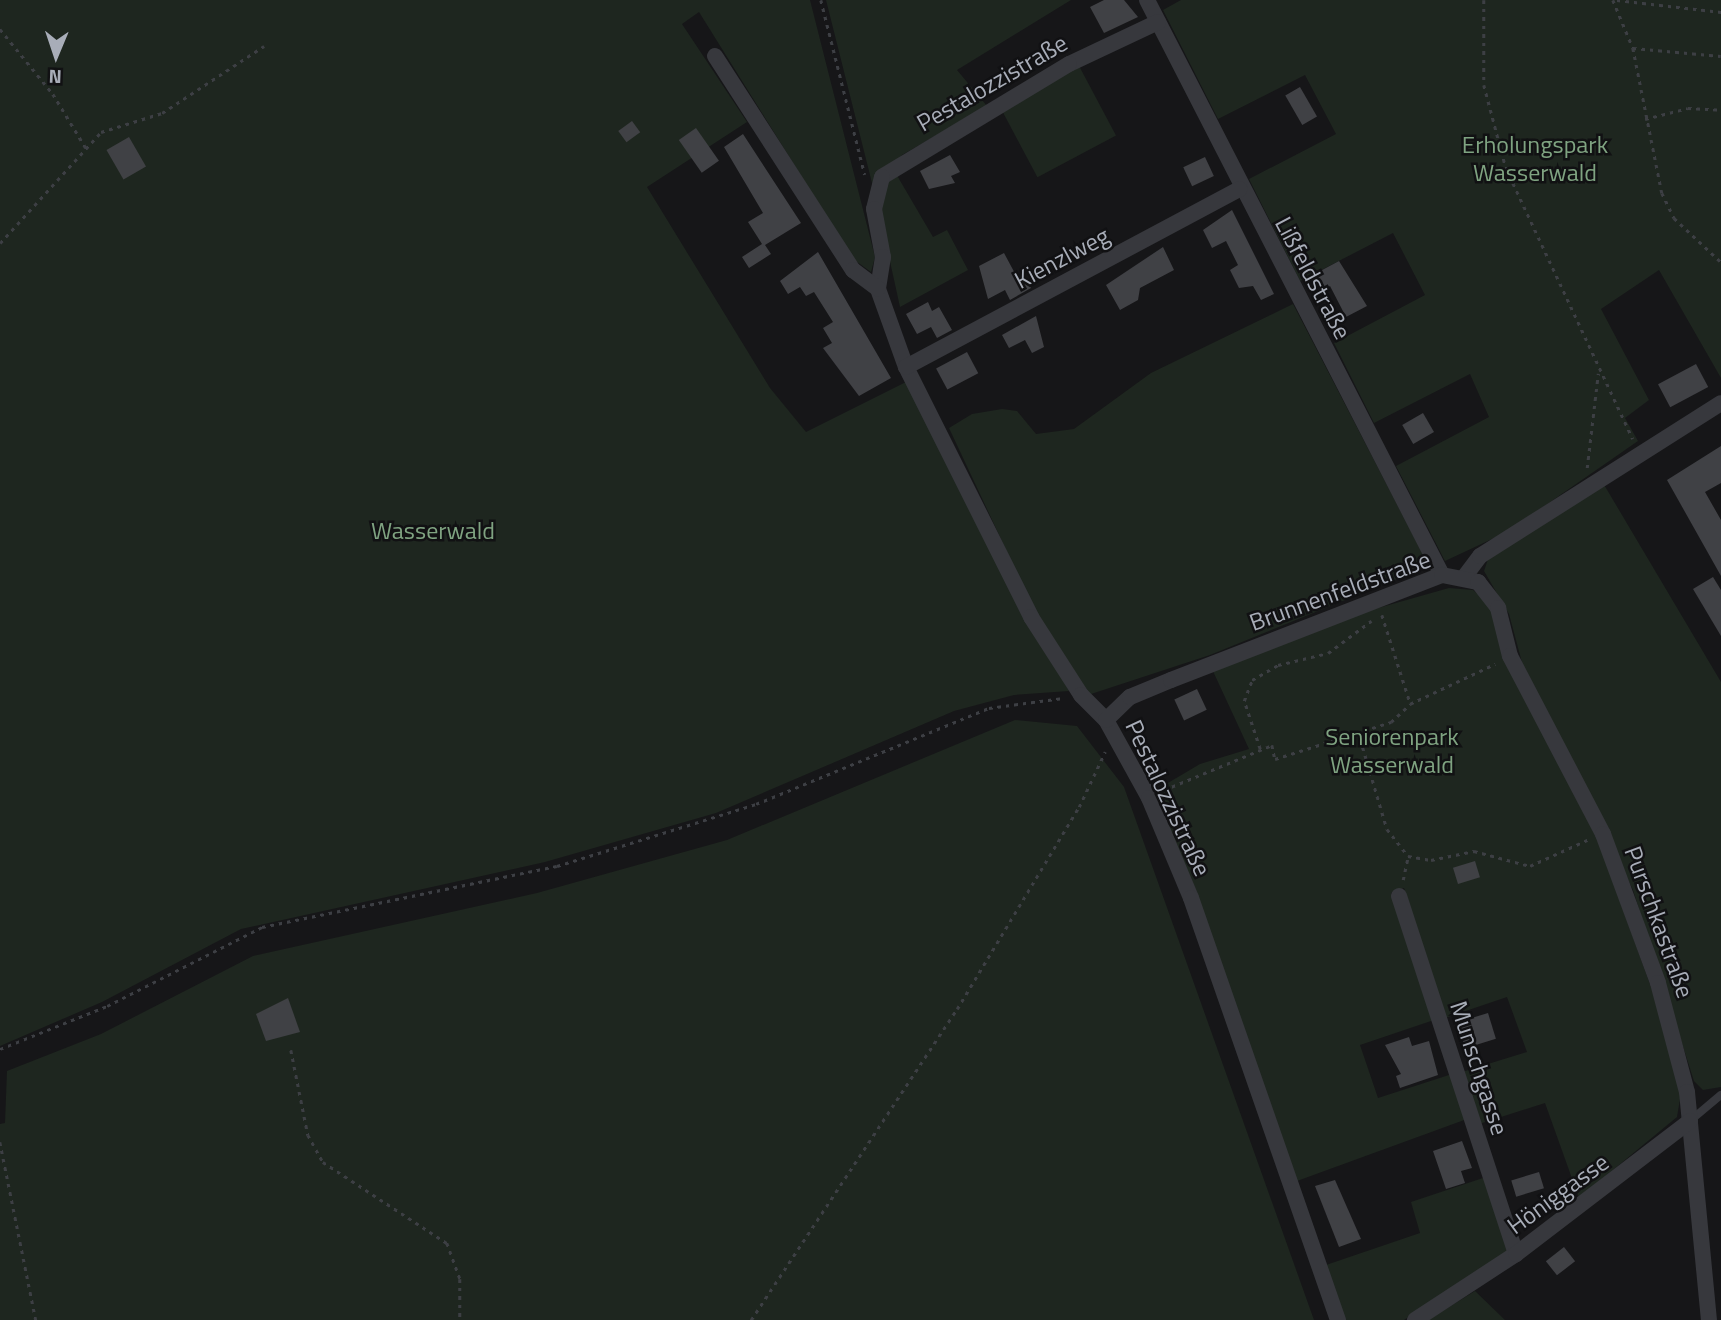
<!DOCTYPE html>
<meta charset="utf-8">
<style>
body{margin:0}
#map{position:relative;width:1721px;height:1320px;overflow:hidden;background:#161618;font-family:"Titillium Web",sans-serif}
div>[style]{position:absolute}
.green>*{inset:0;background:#1e261f;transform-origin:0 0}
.building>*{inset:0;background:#404145;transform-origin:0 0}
.path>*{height:2.5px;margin-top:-1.25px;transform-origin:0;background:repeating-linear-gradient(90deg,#3d3f44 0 3.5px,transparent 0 8.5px)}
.lane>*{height:8px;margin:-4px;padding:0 4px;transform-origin:4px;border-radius:4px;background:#37383d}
.street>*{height:16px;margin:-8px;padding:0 8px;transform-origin:8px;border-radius:8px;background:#37383d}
span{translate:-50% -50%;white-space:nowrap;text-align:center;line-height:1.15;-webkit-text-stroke:5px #111113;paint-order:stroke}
.street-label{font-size:24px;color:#a8adb8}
.park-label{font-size:24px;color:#7fa381}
.north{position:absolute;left:21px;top:21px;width:70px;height:70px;-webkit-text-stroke:5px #111113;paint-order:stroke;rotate:182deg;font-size:19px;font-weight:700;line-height:28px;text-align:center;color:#a8adb8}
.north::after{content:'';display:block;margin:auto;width:24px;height:32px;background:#a8adb8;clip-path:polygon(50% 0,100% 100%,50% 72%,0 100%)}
</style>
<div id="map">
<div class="green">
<div style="clip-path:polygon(0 0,810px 0,875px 257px,871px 272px,853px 259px,699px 12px,682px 24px,747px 122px,647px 187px,770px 388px,806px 432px,906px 382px,1069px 691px,1014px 695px,954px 711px,716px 813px,545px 862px,241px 929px,102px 1002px,0 1046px)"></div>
<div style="clip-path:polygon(826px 0,1071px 0,957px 70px,987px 106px,902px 155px,873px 187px)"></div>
<div style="clip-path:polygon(1181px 0,1721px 0,1721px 378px,1659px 270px,1601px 309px,1649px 400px,1625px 418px,1638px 441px,1507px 532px,1445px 561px,1396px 466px,1489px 417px,1470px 374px,1374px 423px,1334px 343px,1425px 295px,1393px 233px,1300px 281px,1249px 179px,1336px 134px,1305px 75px,1218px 119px,1163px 10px)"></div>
<div style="left:1078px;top:64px;width:81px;height:89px;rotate:62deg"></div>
<div style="clip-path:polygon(895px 172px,933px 237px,947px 230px,968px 270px,900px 307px,882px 225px,881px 190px)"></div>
<div style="clip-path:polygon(1293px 304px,1429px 566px,1210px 655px,1088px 695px,1039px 620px,949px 428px,972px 414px,1002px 409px,1017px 411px,1036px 434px,1074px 429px,1151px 373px)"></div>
<div style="clip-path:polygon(1603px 483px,1721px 682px,1721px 1087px,1703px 1090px,1694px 1081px,1633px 890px,1524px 670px,1509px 614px,1484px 571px,1488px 559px)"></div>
<div style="clip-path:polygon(1449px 588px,1473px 590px,1491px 605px,1598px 840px,1665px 1026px,1681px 1093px,1677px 1117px,1579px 1198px,1545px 1103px,1479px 1124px,1462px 1072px,1527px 1052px,1507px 997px,1445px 1018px,1404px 888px,1391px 893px,1434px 1020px,1360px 1045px,1378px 1098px,1452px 1074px,1467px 1119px,1297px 1181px,1151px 793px,1200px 764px,1249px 749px,1212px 669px,1364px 612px)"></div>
<div style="clip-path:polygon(1015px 720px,1077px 726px,1124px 787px,1314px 1320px,0 1320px,0 1124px,5px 1123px,7px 1071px,101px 1034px,253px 956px,537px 893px,727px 840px)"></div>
<div style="clip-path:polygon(1486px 1177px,1510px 1249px,1404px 1320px,1344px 1320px,1326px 1265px,1420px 1233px,1411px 1202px)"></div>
<div style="clip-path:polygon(1475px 1291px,1505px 1320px,1428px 1320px)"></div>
</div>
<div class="building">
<div style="clip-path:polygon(1104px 0,1124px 0,1138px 17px,1104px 33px,1090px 7px)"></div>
<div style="left:1300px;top:87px;width:34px;height:17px;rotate:60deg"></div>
<div style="left:632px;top:121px;width:14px;height:17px;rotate:54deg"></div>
<div style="left:696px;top:128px;width:40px;height:21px;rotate:55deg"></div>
<div style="clip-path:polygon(743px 134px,801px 223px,765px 245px,771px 254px,749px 268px,742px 257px,762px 244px,748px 222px,763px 213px,724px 147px)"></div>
<div style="left:129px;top:137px;width:34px;height:26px;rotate:60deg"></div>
<div style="clip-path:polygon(950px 155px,960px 172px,951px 176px,955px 183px,929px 189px,920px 171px)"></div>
<div style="left:1205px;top:157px;width:21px;height:24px;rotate:65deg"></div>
<div style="clip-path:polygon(1232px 210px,1274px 294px,1261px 300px,1253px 286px,1239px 288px,1230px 270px,1238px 265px,1226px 241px,1212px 248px,1203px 230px)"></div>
<div style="clip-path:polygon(1163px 247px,1174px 270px,1140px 288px,1138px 300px,1120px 310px,1106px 285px)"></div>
<div style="clip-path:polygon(818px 252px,891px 378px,859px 396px,823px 348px,832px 343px,823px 328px,833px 322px,814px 292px,806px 296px,800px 287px,788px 294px,780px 281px)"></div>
<div style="clip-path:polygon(1004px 253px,1018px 279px,1025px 275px,1031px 288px,1010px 300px,1005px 290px,988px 299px,979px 266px)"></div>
<div style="clip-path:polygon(1339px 261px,1367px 306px,1346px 317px,1330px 286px,1318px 293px,1309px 277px)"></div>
<div style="clip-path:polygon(928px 302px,932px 311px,939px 307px,952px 330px,937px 338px,931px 327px,917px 334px,906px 314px)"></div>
<div style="clip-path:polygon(1036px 316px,1044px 347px,1032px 353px,1025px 340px,1009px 348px,1002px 335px)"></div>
<div style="left:967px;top:352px;width:24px;height:35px;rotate:62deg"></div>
<div style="left:1696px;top:364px;width:26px;height:43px;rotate:62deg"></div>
<div style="left:1423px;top:413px;width:22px;height:24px;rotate:60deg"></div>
<div style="clip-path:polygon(1721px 446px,1721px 483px,1705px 492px,1721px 520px,1721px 576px,1667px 480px)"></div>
<div style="clip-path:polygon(1713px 577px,1721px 590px,1721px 636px,1693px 589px)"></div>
<div style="left:1197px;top:689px;width:23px;height:25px;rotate:65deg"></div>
<div style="left:1475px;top:861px;width:17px;height:23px;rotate:73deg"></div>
<div style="clip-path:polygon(288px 998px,300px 1032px,266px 1041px,256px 1014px)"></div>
<div style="left:1488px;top:1013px;width:27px;height:32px;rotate:73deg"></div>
<div style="clip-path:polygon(1409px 1037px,1412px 1046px,1429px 1041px,1438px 1075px,1400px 1088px,1396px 1076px,1401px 1074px,1385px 1045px)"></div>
<div style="clip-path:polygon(1462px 1141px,1472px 1168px,1461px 1171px,1465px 1183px,1446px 1189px,1433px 1151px)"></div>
<div style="left:1539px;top:1172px;width:17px;height:29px;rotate:73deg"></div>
<div style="clip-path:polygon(1335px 1180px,1361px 1239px,1339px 1247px,1315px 1186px)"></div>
<div style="left:1564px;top:1247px;width:18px;height:23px;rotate:52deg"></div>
</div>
<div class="path">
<div style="left:821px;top:0;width:180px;rotate:75.9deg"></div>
<div style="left:1484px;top:0;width:85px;rotate:90deg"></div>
<div style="left:1484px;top:85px;width:86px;rotate:75.2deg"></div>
<div style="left:1506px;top:168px;width:299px;rotate:64.9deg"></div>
<div style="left:1613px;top:0;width:52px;rotate:67.4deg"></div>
<div style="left:1633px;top:48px;width:148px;rotate:78.7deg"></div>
<div style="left:1662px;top:193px;width:28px;rotate:64deg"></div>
<div style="left:1674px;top:218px;width:64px;rotate:43.1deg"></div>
<div style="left:1617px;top:0;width:105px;rotate:6.6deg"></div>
<div style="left:0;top:29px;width:84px;rotate:50.8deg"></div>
<div style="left:53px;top:94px;width:63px;rotate:58.6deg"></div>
<div style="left:1633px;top:48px;width:88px;rotate:5.2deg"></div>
<div style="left:1645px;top:119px;width:44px;rotate:-14.3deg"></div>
<div style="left:1688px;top:108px;width:33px;rotate:3deg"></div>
<div style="left:0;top:243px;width:150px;rotate:-47.7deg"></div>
<div style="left:101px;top:132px;width:64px;rotate:-17.3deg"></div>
<div style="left:162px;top:113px;width:122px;rotate:-33.3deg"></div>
<div style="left:1587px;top:468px;width:95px;rotate:-83.3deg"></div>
<div style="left:1382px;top:615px;width:91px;rotate:72.2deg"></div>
<div style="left:1358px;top:731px;width:102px;rotate:73.5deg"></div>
<div style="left:1387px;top:829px;width:34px;rotate:52deg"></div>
<div style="left:1408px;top:856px;width:23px;rotate:10deg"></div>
<div style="left:1431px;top:860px;width:44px;rotate:-11.8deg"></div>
<div style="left:1474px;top:851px;width:58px;rotate:15deg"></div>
<div style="left:1530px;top:866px;width:63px;rotate:-24.5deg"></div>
<div style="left:1260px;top:749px;width:51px;rotate:-108.4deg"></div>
<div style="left:1244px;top:701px;width:22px;rotate:-69deg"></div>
<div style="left:1252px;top:680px;width:30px;rotate:-30deg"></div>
<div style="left:1278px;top:665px;width:51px;rotate:-13.5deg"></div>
<div style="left:1328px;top:653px;width:54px;rotate:-36.7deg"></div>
<div style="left:1164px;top:790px;width:117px;rotate:-22.6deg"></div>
<div style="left:1272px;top:745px;width:14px;rotate:78deg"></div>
<div style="left:1275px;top:759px;width:122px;rotate:-17.7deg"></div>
<div style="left:1391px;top:722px;width:26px;rotate:-43deg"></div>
<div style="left:1410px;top:704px;width:94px;rotate:-25.2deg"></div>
<div style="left:1403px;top:880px;width:25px;rotate:-78deg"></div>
<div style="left:0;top:1049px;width:115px;rotate:-21.9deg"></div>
<div style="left:107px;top:1006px;width:174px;rotate:-27deg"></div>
<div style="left:262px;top:927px;width:301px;rotate:-11.7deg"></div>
<div style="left:557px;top:866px;width:208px;rotate:-17.3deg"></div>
<div style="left:756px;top:804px;width:252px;rotate:-22.4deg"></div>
<div style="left:989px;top:708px;width:75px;rotate:-7.7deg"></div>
<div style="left:291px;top:1050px;width:87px;rotate:78.7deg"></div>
<div style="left:308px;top:1135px;width:31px;rotate:61deg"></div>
<div style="left:323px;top:1162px;width:148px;rotate:33.2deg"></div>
<div style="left:447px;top:1243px;width:38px;rotate:70deg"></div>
<div style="left:460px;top:1279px;width:41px;rotate:90deg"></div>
<div style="left:0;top:1142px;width:182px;rotate:78.6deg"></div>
<div style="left:751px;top:1320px;width:373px;rotate:-56.5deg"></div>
<div style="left:957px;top:1009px;width:236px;rotate:-58.9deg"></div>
<div style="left:1079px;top:807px;width:61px;rotate:-64.7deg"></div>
</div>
<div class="lane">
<div style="left:1691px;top:1120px;width:39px;rotate:-40deg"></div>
</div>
<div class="street">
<div style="left:1147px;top:0;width:646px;rotate:62.84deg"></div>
<div style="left:1158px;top:22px;width:98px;rotate:154.7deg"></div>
<div style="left:1069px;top:64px;width:218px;rotate:148.9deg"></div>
<div style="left:882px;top:177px;width:33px;rotate:104deg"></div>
<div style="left:874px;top:209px;width:49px;rotate:79.4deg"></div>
<div style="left:883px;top:257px;width:32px;rotate:99deg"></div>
<div style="left:878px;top:289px;width:83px;rotate:70.3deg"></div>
<div style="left:906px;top:367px;width:280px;rotate:63.4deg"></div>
<div style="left:1031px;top:617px;width:93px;rotate:57.3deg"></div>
<div style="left:1081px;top:695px;width:35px;rotate:45deg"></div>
<div style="left:1106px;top:720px;width:89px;rotate:61.1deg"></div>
<div style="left:1149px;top:798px;width:108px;rotate:67.2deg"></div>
<div style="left:1191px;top:898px;width:447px;rotate:70.8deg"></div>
<div style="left:715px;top:56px;width:255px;rotate:57.2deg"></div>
<div style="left:853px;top:270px;width:31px;rotate:37deg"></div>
<div style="left:906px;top:367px;width:378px;rotate:-28.1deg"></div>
<div style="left:1465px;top:576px;width:25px;rotate:-53deg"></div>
<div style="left:1480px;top:556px;width:285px;rotate:-32.4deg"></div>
<div style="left:1106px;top:720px;width:33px;rotate:-44deg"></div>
<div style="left:1130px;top:697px;width:44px;rotate:-22.5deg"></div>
<div style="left:1171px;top:680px;width:291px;rotate:-21.2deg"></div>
<div style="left:1442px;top:575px;width:37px;rotate:11deg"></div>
<div style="left:1478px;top:582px;width:33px;rotate:52deg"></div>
<div style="left:1498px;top:608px;width:49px;rotate:76deg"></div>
<div style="left:1510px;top:656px;width:201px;rotate:62.4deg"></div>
<div style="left:1603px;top:834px;width:159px;rotate:69.7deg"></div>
<div style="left:1658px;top:983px;width:113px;rotate:75.1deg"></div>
<div style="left:1687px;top:1092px;width:229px;rotate:84.5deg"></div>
<div style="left:1399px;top:896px;width:377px;rotate:71.9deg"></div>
<div style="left:1415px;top:1320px;width:121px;rotate:-33.2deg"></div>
<div style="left:1516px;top:1254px;width:219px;rotate:-37.4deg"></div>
</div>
<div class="street-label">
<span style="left:992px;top:83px;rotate:-30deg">Pestalozzistraße</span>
<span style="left:1062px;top:258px;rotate:-28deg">Kienzlweg</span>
<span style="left:1313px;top:278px;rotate:62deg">Lißfeldstraße</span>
<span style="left:1340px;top:591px;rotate:-20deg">Brunnenfeldstraße</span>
<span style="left:1168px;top:798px;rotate:65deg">Pestalozzistraße</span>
<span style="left:1659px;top:922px;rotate:70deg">Purschkastraße</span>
<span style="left:1479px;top:1068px;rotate:72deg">Munschgasse</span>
<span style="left:1558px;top:1194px;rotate:-36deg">Höniggasse</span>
</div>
<div class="park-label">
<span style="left:1535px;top:159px">Erholungspark<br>Wasserwald</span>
<span style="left:433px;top:531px">Wasserwald</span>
<span style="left:1392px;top:751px">Seniorenpark<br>Wasserwald</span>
</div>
<div class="north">N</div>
</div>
